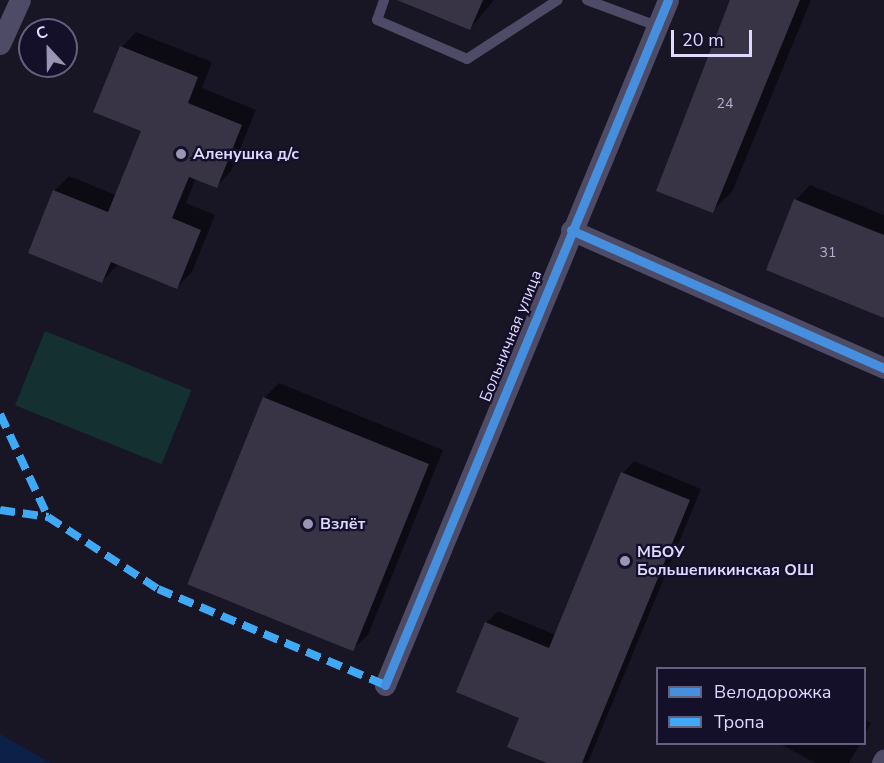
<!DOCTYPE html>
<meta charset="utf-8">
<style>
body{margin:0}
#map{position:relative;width:884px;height:763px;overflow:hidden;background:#181624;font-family:"Nunito Sans",sans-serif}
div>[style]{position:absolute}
.green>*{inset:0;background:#143031;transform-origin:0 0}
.water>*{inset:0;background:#0d2148}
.shadow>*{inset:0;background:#0007}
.building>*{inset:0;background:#383446;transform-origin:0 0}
.lane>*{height:10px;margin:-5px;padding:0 5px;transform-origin:5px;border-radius:5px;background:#4d4b65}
.street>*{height:21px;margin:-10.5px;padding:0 10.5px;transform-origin:10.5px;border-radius:10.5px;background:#4d4b65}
.quiet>*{height:8px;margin-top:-4px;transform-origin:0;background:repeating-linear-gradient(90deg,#3fa9f5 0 15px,transparent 0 23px)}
.cycleway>*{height:9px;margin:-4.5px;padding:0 4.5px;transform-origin:4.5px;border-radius:4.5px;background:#468fdf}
.dots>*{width:16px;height:16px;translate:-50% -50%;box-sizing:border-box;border:3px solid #15102a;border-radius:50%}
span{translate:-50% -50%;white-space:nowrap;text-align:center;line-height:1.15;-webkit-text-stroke:4.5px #15102a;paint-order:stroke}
.number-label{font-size:14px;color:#b4b0d1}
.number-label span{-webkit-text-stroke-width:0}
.poi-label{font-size:16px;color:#ded9ff;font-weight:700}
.left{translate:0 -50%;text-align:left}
.street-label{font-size:16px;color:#ded9ff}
.legend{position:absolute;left:656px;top:667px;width:210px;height:78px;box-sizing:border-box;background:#15102a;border:2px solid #65607f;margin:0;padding:8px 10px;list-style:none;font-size:18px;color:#ded9ff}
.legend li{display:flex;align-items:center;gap:12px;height:30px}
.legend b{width:30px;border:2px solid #65607f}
.north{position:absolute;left:18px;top:18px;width:60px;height:60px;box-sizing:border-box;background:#15102a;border:2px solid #65607f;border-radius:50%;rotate:338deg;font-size:16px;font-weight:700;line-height:24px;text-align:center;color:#ded9ff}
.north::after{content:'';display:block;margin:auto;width:21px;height:27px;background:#9995b2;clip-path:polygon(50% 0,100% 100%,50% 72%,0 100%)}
.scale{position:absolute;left:671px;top:30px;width:81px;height:27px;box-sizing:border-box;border:3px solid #ded9ff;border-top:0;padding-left:8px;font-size:18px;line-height:21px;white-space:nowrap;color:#ded9ff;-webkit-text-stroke:4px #15102a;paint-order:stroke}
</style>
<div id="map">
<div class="green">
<div style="left:45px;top:331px;width:158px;height:80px;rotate:22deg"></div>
</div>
<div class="water">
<div style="clip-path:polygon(0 734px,50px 763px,0 763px)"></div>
</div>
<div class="shadow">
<div style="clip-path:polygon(424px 0,494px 0,470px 29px)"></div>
<div style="clip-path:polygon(732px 0,811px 0,732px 192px,712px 211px)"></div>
<div style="clip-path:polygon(136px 32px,212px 62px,202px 88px,256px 110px,231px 171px,217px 186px,196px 178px,186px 203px,215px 215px,192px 272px,177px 287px,118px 264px,102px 282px,54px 191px,69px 176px,116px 195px,143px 130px,122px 47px)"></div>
<div style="clip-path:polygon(810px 185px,884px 215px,884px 316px,796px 200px)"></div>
<div style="clip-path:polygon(279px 383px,443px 450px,368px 635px,353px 649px,264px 398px)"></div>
<div style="clip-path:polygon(634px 461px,701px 489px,588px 762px,551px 763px,521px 717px,486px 623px,498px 611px,556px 635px,623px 473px)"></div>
<div style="clip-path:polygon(864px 719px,871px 723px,864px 735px)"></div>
<div style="clip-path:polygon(780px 744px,860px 744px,849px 763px,815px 763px)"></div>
</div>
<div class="building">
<div style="clip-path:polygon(397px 0,483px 0,470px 30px)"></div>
<div style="clip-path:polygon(730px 0,800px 0,713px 213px,656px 191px)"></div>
<div style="clip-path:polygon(120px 46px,198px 77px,188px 103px,242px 125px,217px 188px,189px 177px,172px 218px,201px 230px,177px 289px,111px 262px,102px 283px,28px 253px,53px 190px,108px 212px,141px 131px,93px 112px)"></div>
<div style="clip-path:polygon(794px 199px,884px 235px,884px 318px,766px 270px)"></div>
<div style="left:263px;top:397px;width:179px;height:202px;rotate:22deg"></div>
<div style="clip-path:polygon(621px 472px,690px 500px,582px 763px,547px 763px,507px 747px,519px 718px,456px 692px,485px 622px,549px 648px)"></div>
</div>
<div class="lane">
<div style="left:384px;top:0;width:21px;rotate:109deg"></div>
<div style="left:377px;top:20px;width:98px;rotate:23.4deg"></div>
<div style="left:467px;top:59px;width:108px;rotate:-33deg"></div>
<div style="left:587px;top:0;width:75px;rotate:20.4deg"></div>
</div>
<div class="street">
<div style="left:0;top:44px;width:48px;rotate:-65.6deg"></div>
<div style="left:571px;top:230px;width:342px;rotate:23.8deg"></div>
<div style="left:385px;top:685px;width:741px;rotate:-67.55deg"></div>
<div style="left:882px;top:763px;width:4px;rotate:-63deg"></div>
</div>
<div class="quiet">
<div style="left:0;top:414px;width:114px;rotate:65deg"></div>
<div style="left:0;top:510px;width:49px;rotate:8.3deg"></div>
<div style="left:48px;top:517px;width:131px;rotate:33.2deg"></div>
<div style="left:158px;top:589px;width:246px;rotate:22.9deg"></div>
</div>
<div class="cycleway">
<div style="left:571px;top:230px;width:342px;rotate:23.8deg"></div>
<div style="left:385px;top:685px;width:741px;rotate:-67.55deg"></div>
</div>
<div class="dots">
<div style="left:181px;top:154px;background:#9995b2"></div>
<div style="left:308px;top:524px;background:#9995b2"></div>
<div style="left:625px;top:561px;background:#9995b2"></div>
</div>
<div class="number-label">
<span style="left:725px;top:104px">24</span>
<span style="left:828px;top:253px">31</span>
</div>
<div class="poi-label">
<span class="left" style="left:193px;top:154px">Аленушка д/с</span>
<span class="left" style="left:320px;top:524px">Взлёт</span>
<span class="left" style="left:637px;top:561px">МБОУ<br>Большепикинская ОШ</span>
</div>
<div class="street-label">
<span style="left:511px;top:336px;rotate:-68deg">Больничная улица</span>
</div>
<ul class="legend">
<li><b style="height:8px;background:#468fdf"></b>Велодорожка</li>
<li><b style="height:8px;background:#3fa9f5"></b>Тропа</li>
</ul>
<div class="north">С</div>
<div class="scale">20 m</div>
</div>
